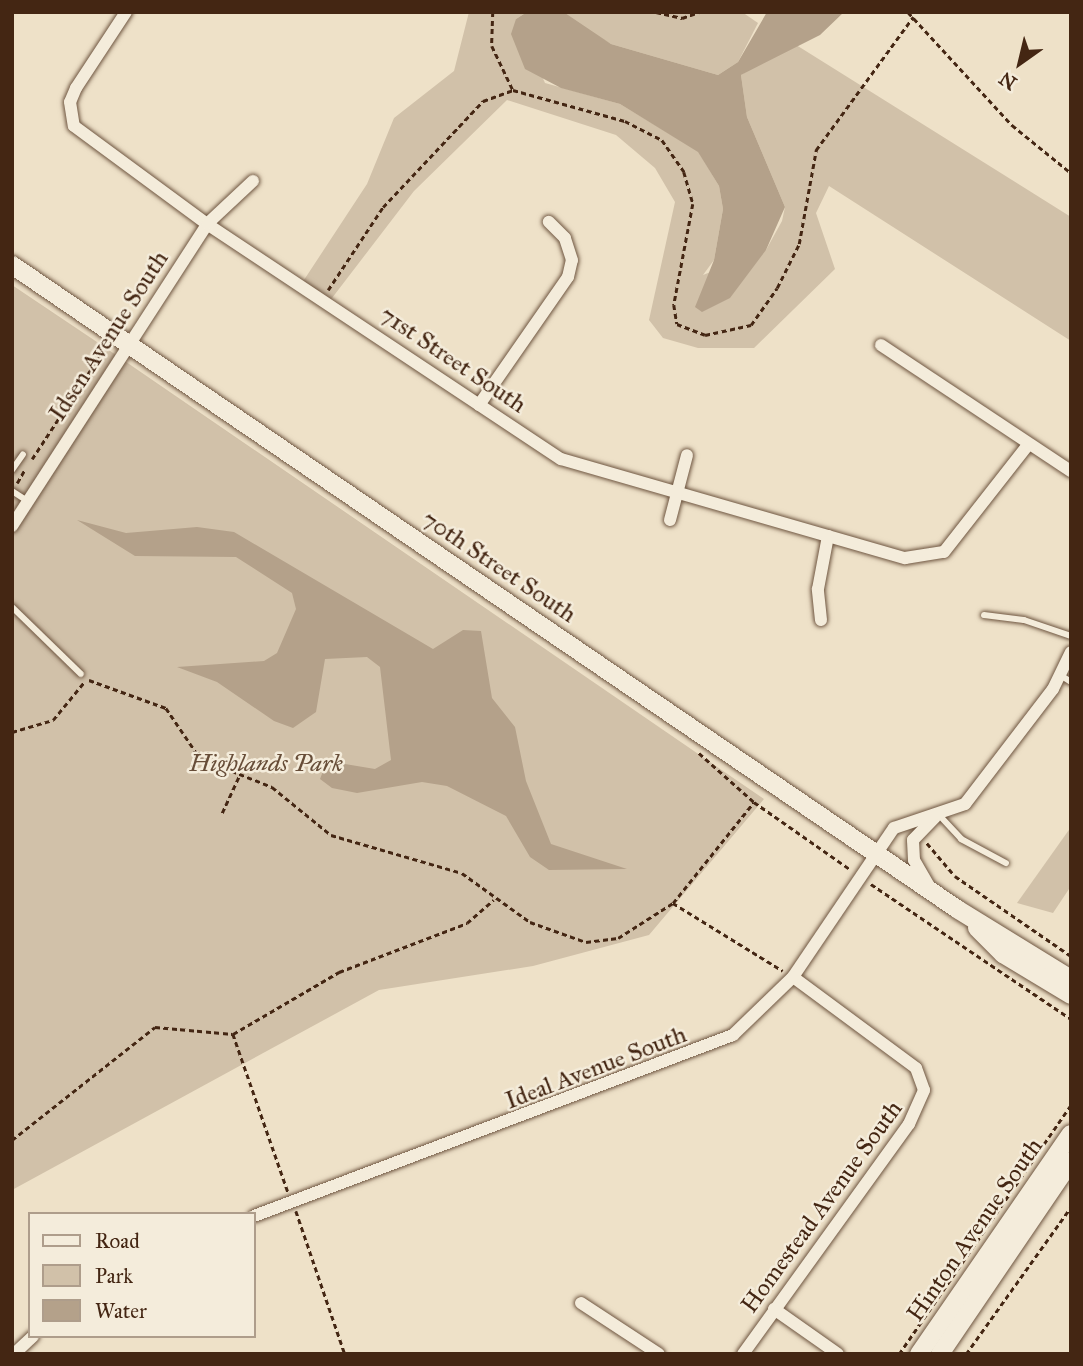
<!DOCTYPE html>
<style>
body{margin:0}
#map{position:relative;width:1083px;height:1366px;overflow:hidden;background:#eee1c8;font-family:"IM FELL Great Primer",serif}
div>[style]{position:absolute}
.green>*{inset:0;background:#d1c1a9}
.water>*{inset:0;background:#b4a18a}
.path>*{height:2.5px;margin-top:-1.25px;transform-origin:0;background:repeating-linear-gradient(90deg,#442613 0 5px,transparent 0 8.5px)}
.roads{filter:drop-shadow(0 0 2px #6e5540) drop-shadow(0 0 2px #6e5540)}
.service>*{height:6px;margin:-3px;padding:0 3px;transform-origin:3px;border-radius:3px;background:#f4ecdb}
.minor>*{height:12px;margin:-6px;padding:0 6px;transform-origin:6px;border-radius:6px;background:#f4ecdb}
.secondary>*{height:18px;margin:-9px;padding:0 9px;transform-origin:9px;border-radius:9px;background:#f4ecdb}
span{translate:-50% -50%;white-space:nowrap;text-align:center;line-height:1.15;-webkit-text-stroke:5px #f4ecdb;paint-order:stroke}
.street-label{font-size:24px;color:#442613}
.park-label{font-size:24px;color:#674d38;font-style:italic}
.frame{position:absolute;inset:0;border:14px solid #442613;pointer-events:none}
.legend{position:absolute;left:28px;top:1212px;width:228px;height:126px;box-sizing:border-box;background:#f4ecdb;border:2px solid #ae9d8b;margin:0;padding:9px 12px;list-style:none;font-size:21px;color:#442613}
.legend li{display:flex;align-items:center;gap:14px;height:35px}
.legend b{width:35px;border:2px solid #ae9d8b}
.north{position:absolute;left:985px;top:28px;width:70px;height:70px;-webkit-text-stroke:5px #f4ecdb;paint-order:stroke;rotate:214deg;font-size:19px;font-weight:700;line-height:28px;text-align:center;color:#442613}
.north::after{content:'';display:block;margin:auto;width:24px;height:32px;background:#442613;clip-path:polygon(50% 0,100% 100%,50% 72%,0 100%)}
</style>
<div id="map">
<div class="green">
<div style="clip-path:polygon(469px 12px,527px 12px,516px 19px,545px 83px,620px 104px,698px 151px,719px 186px,723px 209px,714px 260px,703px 275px,766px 250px,782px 221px,785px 207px,747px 117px,741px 75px,793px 43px,1071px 217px,1071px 341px,829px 186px,816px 213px,835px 269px,754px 348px,698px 348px,663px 338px,649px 320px,675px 202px,655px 168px,616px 135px,507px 100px,414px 191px,329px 302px,302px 283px,367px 184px,394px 118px,454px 71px)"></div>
<div style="clip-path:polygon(557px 12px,742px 12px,758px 23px,738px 62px,718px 75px,611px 44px)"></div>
<div style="clip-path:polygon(12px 285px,97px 342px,764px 799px,649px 935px,533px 966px,379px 990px,12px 1190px)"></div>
<div style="clip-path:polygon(1071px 827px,1071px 886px,1053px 913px,1017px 903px)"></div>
</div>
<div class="water">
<div style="clip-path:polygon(527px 12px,565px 13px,611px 44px,718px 75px,738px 62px,767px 12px,844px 12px,820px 35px,741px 75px,747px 117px,785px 207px,766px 250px,730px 298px,702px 312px,695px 307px,714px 260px,723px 209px,719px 186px,698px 152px,620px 104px,561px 88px,525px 69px,511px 34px,516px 19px)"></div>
<div style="clip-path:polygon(77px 520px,126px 533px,197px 527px,234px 532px,433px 649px,463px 630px,481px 631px,492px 698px,515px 727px,526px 781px,551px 844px,627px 869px,549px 870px,530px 857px,506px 816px,447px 786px,422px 782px,357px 793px,332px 788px,320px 779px,327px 761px,375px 769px,391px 760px,380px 667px,367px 657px,325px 659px,316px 712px,293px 728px,274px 721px,217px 682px,177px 667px,264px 661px,277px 653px,296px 609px,292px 593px,236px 557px,135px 556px)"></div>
</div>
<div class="path">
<div style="left:493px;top:12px;width:34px;rotate:92deg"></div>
<div style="left:492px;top:46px;width:49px;rotate:64.5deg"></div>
<div style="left:513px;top:90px;width:116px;rotate:15.5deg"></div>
<div style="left:625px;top:121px;width:42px;rotate:27.2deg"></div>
<div style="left:662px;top:140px;width:39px;rotate:55deg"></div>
<div style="left:684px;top:172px;width:33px;rotate:74deg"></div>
<div style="left:693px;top:204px;width:103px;rotate:100.7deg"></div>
<div style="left:674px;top:305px;width:19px;rotate:81deg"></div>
<div style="left:677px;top:324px;width:30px;rotate:21deg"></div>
<div style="left:705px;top:335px;width:47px;rotate:-12.3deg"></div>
<div style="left:751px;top:325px;width:45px;rotate:-54.9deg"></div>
<div style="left:777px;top:288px;width:49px;rotate:-63.4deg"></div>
<div style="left:799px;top:244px;width:96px;rotate:-79.7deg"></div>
<div style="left:816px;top:150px;width:165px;rotate:-53.9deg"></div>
<div style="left:656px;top:12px;width:27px;rotate:13deg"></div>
<div style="left:682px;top:18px;width:18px;rotate:-19deg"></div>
<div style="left:908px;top:12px;width:154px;rotate:47.4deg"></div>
<div style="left:1012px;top:125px;width:76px;rotate:39.1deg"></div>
<div style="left:328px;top:290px;width:100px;rotate:-56.5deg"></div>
<div style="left:383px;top:207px;width:146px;rotate:-46.7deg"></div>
<div style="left:483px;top:101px;width:32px;rotate:-20deg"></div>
<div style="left:32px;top:459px;width:133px;rotate:-56.7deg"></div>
<div style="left:17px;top:483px;width:14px;rotate:-60deg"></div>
<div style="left:89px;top:680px;width:82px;rotate:20deg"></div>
<div style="left:166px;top:708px;width:60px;rotate:55.8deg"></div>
<div style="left:200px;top:758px;width:78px;rotate:21.9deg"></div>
<div style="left:272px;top:787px;width:76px;rotate:39.1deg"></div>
<div style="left:331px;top:835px;width:136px;rotate:16.2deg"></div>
<div style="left:462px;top:873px;width:84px;rotate:35.8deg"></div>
<div style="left:530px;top:922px;width:59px;rotate:19.7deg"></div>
<div style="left:586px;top:942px;width:32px;rotate:-7deg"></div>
<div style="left:618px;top:938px;width:65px;rotate:-32.5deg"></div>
<div style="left:673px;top:903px;width:129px;rotate:-51.3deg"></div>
<div style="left:12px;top:732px;width:43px;rotate:-16.3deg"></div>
<div style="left:53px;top:720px;width:50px;rotate:-50.6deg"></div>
<div style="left:699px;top:753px;width:74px;rotate:41.7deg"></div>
<div style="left:754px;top:802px;width:118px;rotate:35deg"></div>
<div style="left:222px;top:813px;width:43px;rotate:-65.2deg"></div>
<div style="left:927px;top:843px;width:43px;rotate:49.7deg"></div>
<div style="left:955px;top:876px;width:141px;rotate:34.6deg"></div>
<div style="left:871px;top:884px;width:241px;rotate:34deg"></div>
<div style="left:673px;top:903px;width:129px;rotate:31.7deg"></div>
<div style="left:233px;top:1034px;width:167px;rotate:70.8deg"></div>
<div style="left:12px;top:1140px;width:182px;rotate:-38.3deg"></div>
<div style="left:155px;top:1027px;width:78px;rotate:5.1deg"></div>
<div style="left:233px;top:1034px;width:123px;rotate:-30.3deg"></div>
<div style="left:339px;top:972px;width:137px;rotate:-20.9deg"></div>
<div style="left:467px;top:923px;width:35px;rotate:-41deg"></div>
<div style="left:296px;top:1211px;width:151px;rotate:71.1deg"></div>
<div style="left:899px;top:1354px;width:303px;rotate:-55.4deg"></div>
<div style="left:966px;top:1354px;width:181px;rotate:-54.5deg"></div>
</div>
<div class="roads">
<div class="service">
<div style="left:12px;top:470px;width:19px;rotate:-55deg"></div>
<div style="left:12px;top:491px;width:17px;rotate:33deg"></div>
<div style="left:12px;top:607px;width:96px;rotate:44.2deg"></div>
<div style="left:984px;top:615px;width:40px;rotate:7.1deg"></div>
<div style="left:1024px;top:620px;width:50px;rotate:18.8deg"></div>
<div style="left:1060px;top:675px;width:13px;rotate:32deg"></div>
<div style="left:939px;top:815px;width:33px;rotate:47deg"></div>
<div style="left:961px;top:839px;width:51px;rotate:28.1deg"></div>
</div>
<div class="minor">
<div style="left:126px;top:12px;width:91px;rotate:123.3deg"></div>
<div style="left:76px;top:88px;width:15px;rotate:113deg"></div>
<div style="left:70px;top:102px;width:24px;rotate:81deg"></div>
<div style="left:74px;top:126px;width:165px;rotate:36.4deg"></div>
<div style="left:207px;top:224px;width:425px;rotate:33.6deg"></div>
<div style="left:561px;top:459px;width:358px;rotate:16.1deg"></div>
<div style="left:905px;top:558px;width:39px;rotate:-9deg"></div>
<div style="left:944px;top:552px;width:135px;rotate:-51.9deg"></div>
<div style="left:881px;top:345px;width:228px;rotate:33.6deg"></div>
<div style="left:479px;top:405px;width:156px;rotate:-55.2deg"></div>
<div style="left:568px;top:277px;width:17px;rotate:-77deg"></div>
<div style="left:572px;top:260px;width:23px;rotate:-108deg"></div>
<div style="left:565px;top:238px;width:23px;rotate:-135deg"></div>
<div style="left:670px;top:520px;width:67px;rotate:-75.3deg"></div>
<div style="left:12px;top:526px;width:359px;rotate:-57.1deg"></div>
<div style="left:207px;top:224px;width:63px;rotate:-43.1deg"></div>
<div style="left:821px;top:620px;width:31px;rotate:-96deg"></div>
<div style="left:818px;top:589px;width:54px;rotate:-79.3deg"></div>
<div style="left:929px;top:886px;width:30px;rotate:-120deg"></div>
<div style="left:914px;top:860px;width:20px;rotate:-93deg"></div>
<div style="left:913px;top:840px;width:32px;rotate:-46deg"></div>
<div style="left:254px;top:1216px;width:512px;rotate:-20.7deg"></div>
<div style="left:733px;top:1035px;width:83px;rotate:-44deg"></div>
<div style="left:793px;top:977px;width:180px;rotate:-55.9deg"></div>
<div style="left:894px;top:828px;width:75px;rotate:-18.7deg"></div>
<div style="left:965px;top:804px;width:145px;rotate:-52.6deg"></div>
<div style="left:1053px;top:689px;width:41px;rotate:-64.1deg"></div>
<div style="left:581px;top:1303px;width:93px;rotate:33.2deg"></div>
<div style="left:774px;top:1309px;width:78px;rotate:35.1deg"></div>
<div style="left:14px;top:1354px;width:26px;rotate:-43deg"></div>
<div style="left:743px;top:1354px;width:284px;rotate:-54.2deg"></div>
<div style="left:909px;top:1124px;width:37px;rotate:-66deg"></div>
<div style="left:924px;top:1090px;width:23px;rotate:-110deg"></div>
<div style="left:916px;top:1068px;width:153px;rotate:-143.5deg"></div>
</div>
<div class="secondary">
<div style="left:12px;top:265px;width:1144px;rotate:34.27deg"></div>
<div style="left:957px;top:909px;width:134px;rotate:31.6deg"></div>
<div style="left:977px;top:928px;width:37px;rotate:45deg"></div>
<div style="left:1003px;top:954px;width:79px;rotate:31.1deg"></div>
<div style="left:919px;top:1354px;width:267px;rotate:-55.4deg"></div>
<div style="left:940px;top:1354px;width:233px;rotate:-55.8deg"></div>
</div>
</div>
<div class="street-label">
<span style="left:109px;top:336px;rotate:-57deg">Idsen Avenue South</span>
<span style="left:453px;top:360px;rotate:34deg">71st Street South</span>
<span style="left:499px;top:567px;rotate:34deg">70th Street South</span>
<span style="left:596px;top:1068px;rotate:-21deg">Ideal Avenue South</span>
<span style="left:822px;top:1207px;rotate:-54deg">Homestead Avenue South</span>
<span style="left:975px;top:1230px;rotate:-55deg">Hinton Avenue South</span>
</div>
<div class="park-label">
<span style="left:266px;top:764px">Highlands Park</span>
</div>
<div class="frame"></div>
<ul class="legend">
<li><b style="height:9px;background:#f4ecdb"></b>Road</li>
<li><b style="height:19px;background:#d1c1a9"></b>Park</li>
<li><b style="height:19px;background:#b4a18a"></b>Water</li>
</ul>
<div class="north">N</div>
</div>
